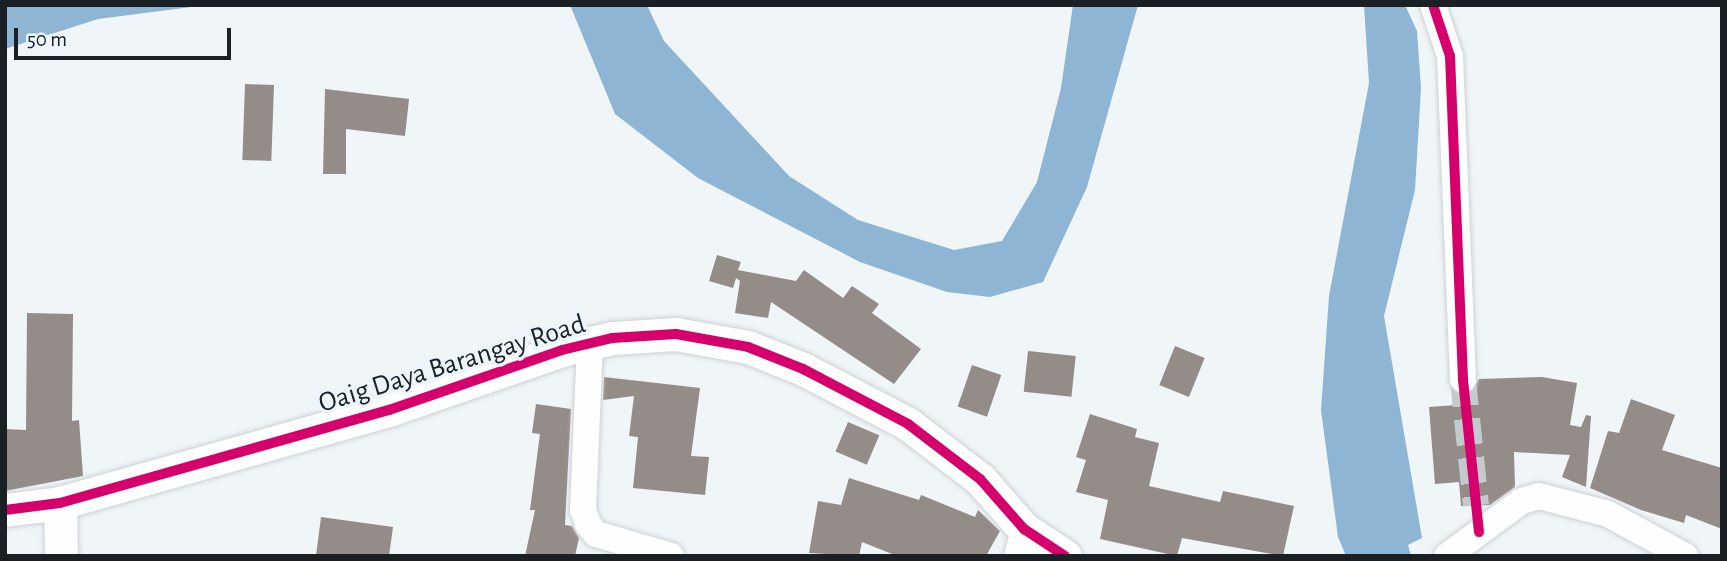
<!DOCTYPE html>
<style>
body{margin:0}
#map{position:relative;width:1727px;height:561px;overflow:hidden;background:#f0f5f8;font-family:"Alegreya Sans",sans-serif}
div>[style]{position:absolute}
.water>*{inset:0;background:#8eb6d4}
.building>*{inset:0;background:#948c88;transform-origin:0 0}
.minor-tunnel>*{height:26px;margin-top:-13px;transform-origin:0;background:repeating-linear-gradient(90deg,#c5cace 0 26px,transparent 0 39px)}
.roads{filter:drop-shadow(0 0 2px #ccd1d4) drop-shadow(0 0 2px #ccd1d4)}
.minor>*{height:26px;margin:-13px;padding:0 13px;transform-origin:13px;border-radius:13px;background:#fdfefe}
.tertiary>*{height:33px;margin:-16.5px;padding:0 16.5px;transform-origin:16.5px;border-radius:16.5px;background:#fdfefe}
.cycleway>*{height:10px;margin:-5px;padding:0 5px;transform-origin:5px;border-radius:5px;background:#d6006c}
span{translate:-50% -50%;white-space:nowrap;text-align:center;line-height:1.15;-webkit-text-stroke:7px #edf5fc;paint-order:stroke}
.street-label{font-size:28px;color:#1a2024}
.frame{position:absolute;inset:0;border:7px solid #1a2024;pointer-events:none}
.scale{position:absolute;left:14px;top:28px;width:217px;height:32px;box-sizing:border-box;border:4px solid #1a2024;border-top:0;padding-left:9px;font-size:21px;line-height:24px;white-space:nowrap;color:#1a2024;-webkit-text-stroke:5px #edf5fc;paint-order:stroke}
</style>
<div id="map">
<div class="water">
<div style="clip-path:polygon(5px 5px,207px 5px,98px 19px,5px 49px)"></div>
<div style="clip-path:polygon(570px 5px,647px 5px,664px 41px,789px 176px,858px 220px,954px 250px,1002px 241px,1037px 182px,1061px 88px,1073px 5px,1138px 5px,1087px 187px,1043px 282px,990px 297px,947px 292px,860px 262px,698px 178px,615px 114px)"></div>
<div style="clip-path:polygon(1364px 5px,1405px 5px,1417px 31px,1421px 88px,1415px 190px,1384px 316px,1422px 538px,1408px 545px,1411px 556px,1346px 556px,1338px 537px,1321px 410px,1329px 296px,1369px 83px)"></div>
</div>
<div class="building">
<div style="left:245px;top:84px;width:29px;height:76px;rotate:2deg"></div>
<div style="clip-path:polygon(325px 89px,409px 99px,405px 136px,346px 129px,346px 174px,323px 174px)"></div>
<div style="clip-path:polygon(717px 255px,741px 262px,738px 270px,796px 281px,804px 270px,843px 298px,852px 286px,879px 304px,872px 313px,921px 349px,894px 384px,771px 302px,768px 318px,735px 313px,740px 281px,736px 278px,733px 288px,709px 281px)"></div>
<div style="clip-path:polygon(27px 313px,73px 314px,72px 421px,79px 420px,83px 476px,5px 491px,5px 429px,26px 430px)"></div>
<div style="left:1175px;top:346px;width:32px;height:42px;rotate:22deg"></div>
<div style="left:1028px;top:351px;width:48px;height:41px;rotate:6deg"></div>
<div style="left:972px;top:365px;width:31px;height:44px;rotate:19deg"></div>
<div style="clip-path:polygon(604px 377px,700px 388px,691px 456px,709px 457px,705px 495px,633px 488px,638px 437px,629px 436px,634px 396px,603px 400px)"></div>
<div style="clip-path:polygon(1542px 377px,1577px 383px,1570px 425px,1581px 427px,1586px 415px,1591px 416px,1586px 487px,1562px 477px,1570px 455px,1514px 452px,1515px 487px,1490px 505px,1461px 506px,1459px 482px,1435px 484px,1429px 407px,1456px 405px,1455px 393px,1471px 394px,1479px 379px)"></div>
<div style="clip-path:polygon(1631px 399px,1675px 415px,1662px 450px,1722px 468px,1722px 529px,1686px 515px,1684px 523px,1641px 510px,1590px 488px,1608px 431px,1619px 433px)"></div>
<div style="clip-path:polygon(536px 404px,571px 409px,565px 525px,572px 526px,579px 538px,575px 556px,525px 556px,535px 510px,530px 510px,540px 434px,532px 433px)"></div>
<div style="clip-path:polygon(1090px 414px,1137px 429px,1135px 437px,1159px 443px,1149px 486px,1220px 502px,1223px 491px,1294px 506px,1283px 556px,1182px 538px,1177px 556px,1100px 539px,1108px 500px,1076px 492px,1086px 460px,1076px 457px)"></div>
<div style="left:848px;top:422px;width:34px;height:32px;rotate:23deg"></div>
<div style="clip-path:polygon(849px 478px,919px 500px,921px 495px,975px 517px,978px 510px,1000px 531px,986px 556px,897px 556px,862px 542px,859px 556px,809px 553px,818px 501px,841px 505px)"></div>
<div style="clip-path:polygon(321px 517px,393px 527px,389px 556px,316px 556px)"></div>
</div>
<div class="minor-tunnel">
<div style="left:1463px;top:380px;width:126px;rotate:84.1deg"></div>
</div>
<div class="roads">
<div class="minor">
<div style="left:1433px;top:5px;width:54px;rotate:71.6deg"></div>
<div style="left:1450px;top:56px;width:324px;rotate:87.7deg"></div>
<div style="left:590px;top:343px;width:167px;rotate:92.4deg"></div>
<div style="left:583px;top:510px;width:15px;rotate:70deg"></div>
<div style="left:588px;top:524px;width:13px;rotate:51deg"></div>
<div style="left:596px;top:534px;width:78px;rotate:16.3deg"></div>
<div style="left:1017px;top:556px;width:28px;rotate:-75deg"></div>
<div style="left:1447px;top:556px;width:93px;rotate:-36.3deg"></div>
<div style="left:1522px;top:501px;width:18px;rotate:-16deg"></div>
<div style="left:1539px;top:496px;width:71px;rotate:14.6deg"></div>
<div style="left:1608px;top:514px;width:88px;rotate:28.6deg"></div>
</div>
<div class="tertiary">
<div style="left:60px;top:503px;width:53px;rotate:88.9deg"></div>
<div style="left:5px;top:510px;width:55px;rotate:-7.3deg"></div>
<div style="left:60px;top:503px;width:342px;rotate:-15.8deg"></div>
<div style="left:389px;top:410px;width:183px;rotate:-19.1deg"></div>
<div style="left:562px;top:350px;width:51px;rotate:-13.5deg"></div>
<div style="left:612px;top:338px;width:64px;rotate:-3.6deg"></div>
<div style="left:676px;top:334px;width:73px;rotate:10.2deg"></div>
<div style="left:748px;top:347px;width:59px;rotate:21.8deg"></div>
<div style="left:803px;top:369px;width:119px;rotate:27.6deg"></div>
<div style="left:908px;top:424px;width:91px;rotate:37.4deg"></div>
<div style="left:980px;top:479px;width:67px;rotate:48.7deg"></div>
<div style="left:1024px;top:529px;width:49px;rotate:33.4deg"></div>
</div>
</div>
<div class="cycleway">
<div style="left:1433px;top:5px;width:54px;rotate:71.6deg"></div>
<div style="left:1450px;top:56px;width:324px;rotate:87.7deg"></div>
<div style="left:1463px;top:380px;width:153px;rotate:84deg"></div>
<div style="left:5px;top:510px;width:55px;rotate:-7.3deg"></div>
<div style="left:60px;top:503px;width:342px;rotate:-15.8deg"></div>
<div style="left:389px;top:410px;width:183px;rotate:-19.1deg"></div>
<div style="left:562px;top:350px;width:51px;rotate:-13.5deg"></div>
<div style="left:612px;top:338px;width:64px;rotate:-3.6deg"></div>
<div style="left:676px;top:334px;width:73px;rotate:10.2deg"></div>
<div style="left:748px;top:347px;width:59px;rotate:21.8deg"></div>
<div style="left:803px;top:369px;width:119px;rotate:27.6deg"></div>
<div style="left:908px;top:424px;width:91px;rotate:37.4deg"></div>
<div style="left:980px;top:479px;width:67px;rotate:48.7deg"></div>
<div style="left:1024px;top:529px;width:49px;rotate:33.4deg"></div>
</div>
<div class="street-label">
<span style="left:452px;top:364px;rotate:-17deg">Oaig Daya Barangay Road</span>
</div>
<div class="frame"></div>
<div class="scale">50 m</div>
</div>
